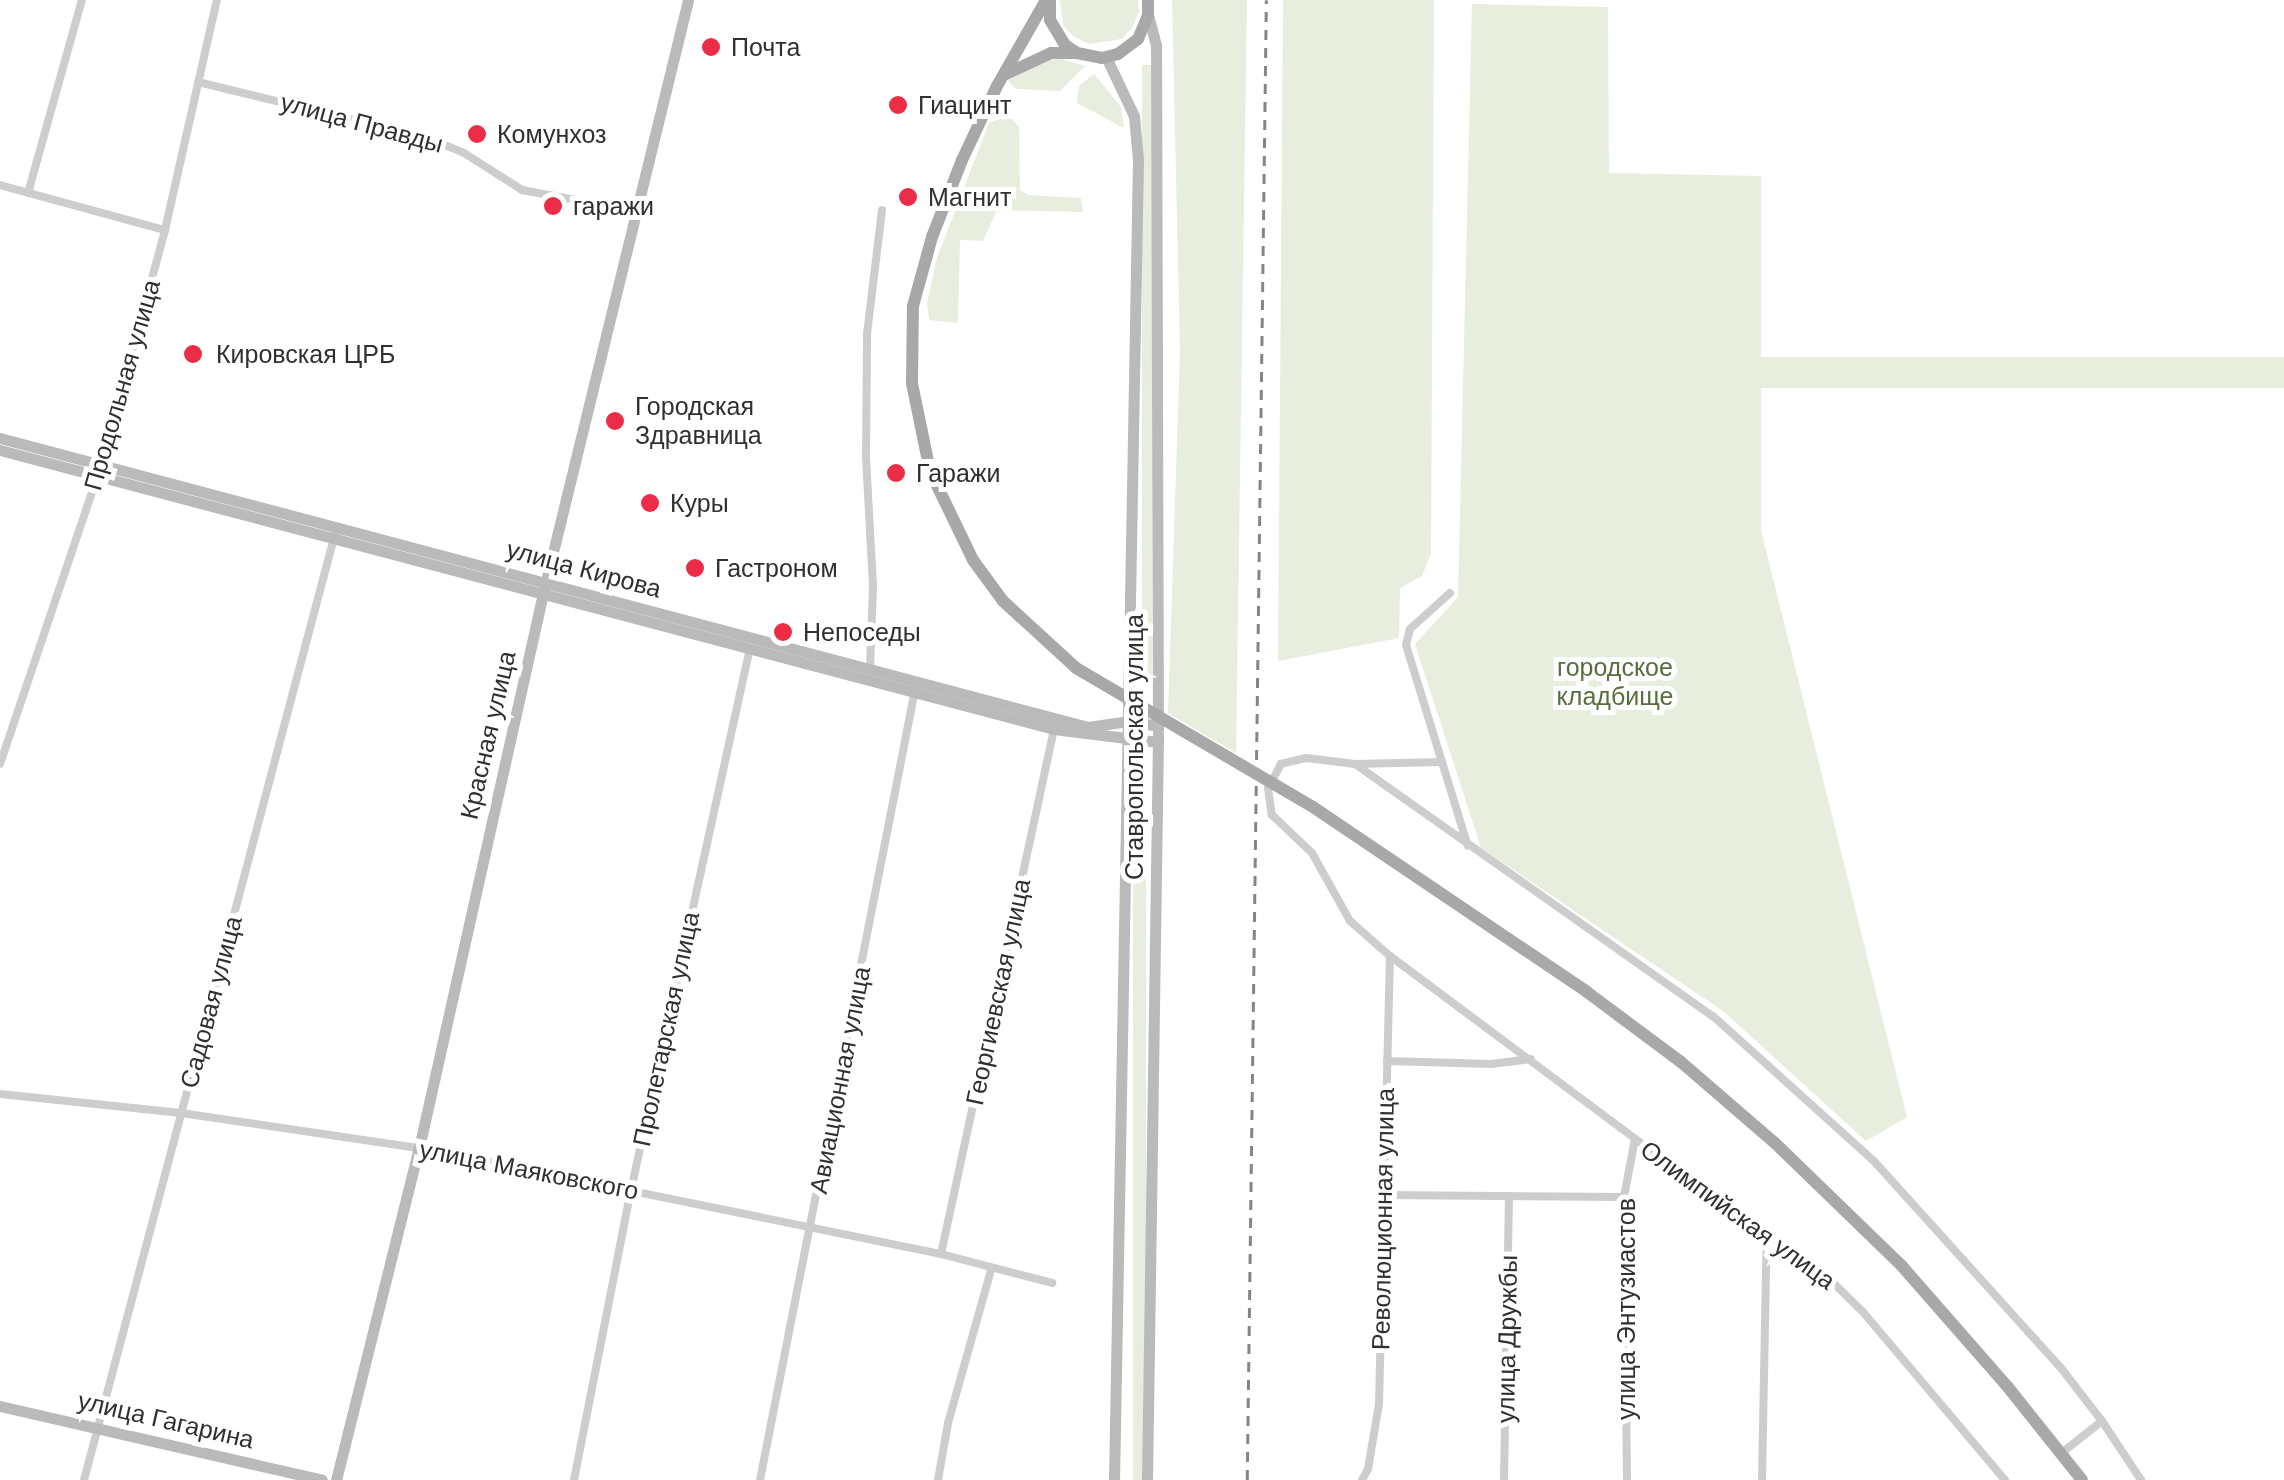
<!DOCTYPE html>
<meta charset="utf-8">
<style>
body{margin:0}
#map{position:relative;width:2284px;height:1480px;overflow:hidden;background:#fff;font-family:Helvetica,sans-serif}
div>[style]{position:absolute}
.green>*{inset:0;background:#e7eede;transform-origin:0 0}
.street>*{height:8px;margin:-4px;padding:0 4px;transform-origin:4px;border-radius:4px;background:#cdcdcd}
.secondary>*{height:11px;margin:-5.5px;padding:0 5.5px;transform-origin:5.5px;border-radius:5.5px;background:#bababa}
.primary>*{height:12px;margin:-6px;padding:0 6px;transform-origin:6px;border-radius:6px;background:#a8a8a8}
.rail>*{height:2.5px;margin-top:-1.25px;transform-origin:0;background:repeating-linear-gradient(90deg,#858585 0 10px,transparent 0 18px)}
.primary-bridge>*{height:12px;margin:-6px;padding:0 6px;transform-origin:6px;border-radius:6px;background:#a8a8a8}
.dots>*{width:28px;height:28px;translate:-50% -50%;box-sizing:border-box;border:5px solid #fff;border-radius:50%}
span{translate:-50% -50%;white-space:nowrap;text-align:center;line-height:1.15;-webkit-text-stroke:10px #fff;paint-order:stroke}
.poi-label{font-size:25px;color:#303030}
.left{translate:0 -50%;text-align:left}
.street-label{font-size:25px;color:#303030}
.park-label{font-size:25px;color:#566e3b}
</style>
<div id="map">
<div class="green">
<div style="clip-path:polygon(1060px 0,1138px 0,1139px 11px,1133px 26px,1122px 39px,1089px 44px,1074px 37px,1063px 25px)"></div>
<div style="clip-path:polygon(1172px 0,1247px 0,1236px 753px,1168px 713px,1180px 350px)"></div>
<div style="clip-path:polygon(1283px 0,1434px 0,1431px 553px,1422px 576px,1400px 588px,1399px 638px,1278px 661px)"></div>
<div style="clip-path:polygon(1472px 4px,1608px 7px,1609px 173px,1761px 176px,1761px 530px,1907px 1117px,1866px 1141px,1723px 1011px,1481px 848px,1415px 644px,1458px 597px)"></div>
<div style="clip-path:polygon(1062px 59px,1085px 66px,1060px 91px,1016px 89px,1008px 81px,1048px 60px)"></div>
<div style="left:1142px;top:65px;width:10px;height:617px"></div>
<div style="clip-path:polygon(1094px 74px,1121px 107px,1124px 128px,1077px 103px,1079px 86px)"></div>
<div style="clip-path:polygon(1009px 115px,1019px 127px,1020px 190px,1028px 195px,1081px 198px,1083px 212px,997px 210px,983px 241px,960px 240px,958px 323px,929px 320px,927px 303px,937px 258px,989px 123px)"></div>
<div style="left:2284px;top:357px;width:31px;height:543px;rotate:90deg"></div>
<div style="left:1133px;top:762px;width:13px;height:718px"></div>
</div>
<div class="street">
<div style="left:198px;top:82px;width:235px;rotate:13.6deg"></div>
<div style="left:426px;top:137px;width:41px;rotate:22.8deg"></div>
<div style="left:464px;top:153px;width:69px;rotate:32.5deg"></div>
<div style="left:522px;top:190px;width:114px;rotate:10.6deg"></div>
<div style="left:0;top:185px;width:171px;rotate:15.3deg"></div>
<div style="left:28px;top:193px;width:200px;rotate:-74.4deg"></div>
<div style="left:1450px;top:593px;width:54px;rotate:138deg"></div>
<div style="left:1410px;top:629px;width:16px;rotate:104deg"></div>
<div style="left:1406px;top:645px;width:210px;rotate:72.9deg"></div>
<div style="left:870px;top:668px;width:82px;rotate:-87.9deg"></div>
<div style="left:873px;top:586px;width:129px;rotate:-93.1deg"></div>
<div style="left:866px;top:457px;width:123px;rotate:-89.5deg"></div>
<div style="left:867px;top:334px;width:125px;rotate:-83.1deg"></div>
<div style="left:1442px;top:762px;width:87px;rotate:178.7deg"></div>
<div style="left:1355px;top:764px;width:49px;rotate:-173deg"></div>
<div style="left:1306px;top:758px;width:26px;rotate:167deg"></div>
<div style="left:1281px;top:764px;width:27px;rotate:118deg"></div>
<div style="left:1268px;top:788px;width:27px;rotate:82deg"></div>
<div style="left:1272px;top:815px;width:55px;rotate:43.5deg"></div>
<div style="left:1312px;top:853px;width:78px;rotate:60.8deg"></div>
<div style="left:1350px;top:921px;width:53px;rotate:41.2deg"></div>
<div style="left:1390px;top:956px;width:378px;rotate:36.7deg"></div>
<div style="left:1693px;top:1182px;width:153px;rotate:34.6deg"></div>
<div style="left:1819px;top:1269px;width:62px;rotate:44.3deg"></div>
<div style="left:1863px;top:1312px;width:220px;rotate:49.8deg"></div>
<div style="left:0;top:764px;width:315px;rotate:-71.3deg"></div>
<div style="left:101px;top:466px;width:245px;rotate:-74.8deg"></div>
<div style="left:165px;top:230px;width:236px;rotate:-77.3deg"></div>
<div style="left:1355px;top:764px;width:439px;rotate:35.2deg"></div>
<div style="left:1714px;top:1017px;width:214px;rotate:42deg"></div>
<div style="left:1873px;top:1160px;width:280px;rotate:47.9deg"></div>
<div style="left:2061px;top:1368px;width:67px;rotate:52.3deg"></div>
<div style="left:2102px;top:1421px;width:53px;rotate:141.8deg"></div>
<div style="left:1387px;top:1061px;width:104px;rotate:1.7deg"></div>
<div style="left:1491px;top:1064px;width:40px;rotate:-7.1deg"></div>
<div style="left:0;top:1094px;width:182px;rotate:6deg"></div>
<div style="left:181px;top:1113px;width:248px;rotate:8.4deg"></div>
<div style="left:426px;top:1149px;width:526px;rotate:11.52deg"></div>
<div style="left:941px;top:1254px;width:115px;rotate:14.6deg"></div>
<div style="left:1382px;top:1195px;width:242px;rotate:0.5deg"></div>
<div style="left:941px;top:1254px;width:537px;rotate:-77.85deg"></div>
<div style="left:2102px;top:1421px;width:71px;rotate:56.5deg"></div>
<div style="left:84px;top:1480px;width:979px;rotate:-75.14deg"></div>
<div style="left:574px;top:1480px;width:296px;rotate:-78.9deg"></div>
<div style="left:631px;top:1190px;width:555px;rotate:-77.62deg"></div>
<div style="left:760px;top:1480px;width:805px;rotate:-78.9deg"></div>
<div style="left:938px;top:1480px;width:58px;rotate:-80deg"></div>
<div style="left:948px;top:1423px;width:159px;rotate:-74.3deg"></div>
<div style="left:1362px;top:1480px;width:13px;rotate:-61deg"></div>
<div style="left:1368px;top:1469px;width:66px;rotate:-80.4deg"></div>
<div style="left:1379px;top:1404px;width:448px;rotate:-88.6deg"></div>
<div style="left:1504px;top:1480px;width:283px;rotate:-89deg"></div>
<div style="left:1627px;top:1480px;width:283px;rotate:-90.6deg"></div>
<div style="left:1624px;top:1197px;width:59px;rotate:-79.3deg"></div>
<div style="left:1762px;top:1480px;width:250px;rotate:-88.9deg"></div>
</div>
<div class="secondary">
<div style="left:1106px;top:57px;width:65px;rotate:64.6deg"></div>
<div style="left:1134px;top:116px;width:44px;rotate:84.8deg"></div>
<div style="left:1138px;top:160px;width:1320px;rotate:91.04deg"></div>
<div style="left:0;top:438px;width:1126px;rotate:14.88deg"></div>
<div style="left:1088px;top:727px;width:40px;rotate:-8.5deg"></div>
<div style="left:1128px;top:721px;width:30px;rotate:9deg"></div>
<div style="left:0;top:450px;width:1090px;rotate:14.83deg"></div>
<div style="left:1054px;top:729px;width:105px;rotate:7.1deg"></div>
<div style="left:0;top:1406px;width:330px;rotate:12.9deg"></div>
<div style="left:336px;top:1480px;width:342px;rotate:-76deg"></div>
<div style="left:419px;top:1148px;width:573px;rotate:-77.4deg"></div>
<div style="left:544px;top:589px;width:606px;rotate:-76.26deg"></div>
<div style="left:1147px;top:1480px;width:738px;rotate:-89.15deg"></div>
<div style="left:1158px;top:742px;width:697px;rotate:-90.16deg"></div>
<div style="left:1156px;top:45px;width:30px;rotate:-105deg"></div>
</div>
<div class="primary">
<div style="left:1050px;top:0;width:20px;rotate:90deg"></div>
<div style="left:1050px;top:20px;width:29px;rotate:59deg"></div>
<div style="left:1065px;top:45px;width:14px;rotate:34deg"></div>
<div style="left:1077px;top:53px;width:25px;rotate:11deg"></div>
<div style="left:1102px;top:58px;width:16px;rotate:-14deg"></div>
<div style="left:1118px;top:54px;width:25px;rotate:-37deg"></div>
<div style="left:1138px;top:39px;width:25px;rotate:-67deg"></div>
<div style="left:1148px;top:16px;width:16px;rotate:-90deg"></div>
<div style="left:1006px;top:74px;width:50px;rotate:-25deg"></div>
<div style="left:1051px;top:53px;width:25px"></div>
<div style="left:1003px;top:601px;width:51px;rotate:-126.2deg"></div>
<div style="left:973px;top:560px;width:99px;rotate:-115.8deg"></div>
<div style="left:930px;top:471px;width:90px;rotate:-101.6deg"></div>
<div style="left:912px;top:383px;width:77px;rotate:-89.3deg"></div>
<div style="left:913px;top:306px;width:72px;rotate:-74.6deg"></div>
<div style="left:932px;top:237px;width:83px;rotate:-68.7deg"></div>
<div style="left:962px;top:160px;width:82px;rotate:-64.7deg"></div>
<div style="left:997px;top:86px;width:99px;rotate:-60.3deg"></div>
<div style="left:1587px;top:992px;width:117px;rotate:36.7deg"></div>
<div style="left:1681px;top:1062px;width:124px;rotate:40.8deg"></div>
<div style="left:1775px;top:1143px;width:175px;rotate:44.1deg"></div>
<div style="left:1901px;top:1265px;width:161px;rotate:48.8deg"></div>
<div style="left:2007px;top:1386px;width:120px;rotate:51.4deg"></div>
</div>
<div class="rail">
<div style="left:1247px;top:1480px;width:1480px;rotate:-89.26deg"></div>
</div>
<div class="primary-bridge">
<div style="left:1003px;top:601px;width:99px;rotate:42.5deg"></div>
<div style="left:1076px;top:668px;width:275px;rotate:30.4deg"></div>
<div style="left:1313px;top:807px;width:331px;rotate:34deg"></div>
</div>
<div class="dots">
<div style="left:711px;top:47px;background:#ec2d47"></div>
<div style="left:898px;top:105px;background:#ec2d47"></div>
<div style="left:477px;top:134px;background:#ec2d47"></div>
<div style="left:908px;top:197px;background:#ec2d47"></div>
<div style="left:553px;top:206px;background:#ec2d47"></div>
<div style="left:193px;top:354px;background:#ec2d47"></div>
<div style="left:615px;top:421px;background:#ec2d47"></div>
<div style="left:896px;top:473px;background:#ec2d47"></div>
<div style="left:650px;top:503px;background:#ec2d47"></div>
<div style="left:695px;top:568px;background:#ec2d47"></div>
<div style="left:783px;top:632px;background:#ec2d47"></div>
</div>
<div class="poi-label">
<span class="left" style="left:731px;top:47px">Почта</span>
<span class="left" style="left:918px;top:105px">Гиацинт</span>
<span class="left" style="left:497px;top:134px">Комунхоз</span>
<span class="left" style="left:928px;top:197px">Магнит</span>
<span class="left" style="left:573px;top:206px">гаражи</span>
<span class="left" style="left:216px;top:354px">Кировская ЦРБ</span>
<span class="left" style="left:635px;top:421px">Городская<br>Здравница</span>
<span class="left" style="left:916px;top:473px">Гаражи</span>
<span class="left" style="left:670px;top:503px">Куры</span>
<span class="left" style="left:715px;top:568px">Гастроном</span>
<span class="left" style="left:803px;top:632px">Непоседы</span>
</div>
<div class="street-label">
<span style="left:362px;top:123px;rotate:15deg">улица Правды</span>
<span style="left:122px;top:385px;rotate:-74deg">Продольная улица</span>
<span style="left:584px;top:569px;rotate:15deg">улица Кирова</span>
<span style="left:488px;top:735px;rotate:-77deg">Красная улица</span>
<span style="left:1134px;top:747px;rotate:-90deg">Ставропольская улица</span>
<span style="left:998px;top:992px;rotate:-78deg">Георгиевская улица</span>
<span style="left:211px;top:1002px;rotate:-75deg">Садовая улица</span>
<span style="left:666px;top:1029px;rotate:-78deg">Пролетарская улица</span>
<span style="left:840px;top:1080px;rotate:-79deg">Авиационная улица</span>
<span style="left:529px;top:1170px;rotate:11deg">улица Маяковского</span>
<span style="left:1738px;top:1215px;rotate:36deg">Олимпийская улица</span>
<span style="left:1383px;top:1219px;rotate:-89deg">Революционная улица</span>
<span style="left:1626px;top:1309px;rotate:-90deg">улица Энтузиастов</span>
<span style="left:1507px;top:1339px;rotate:-89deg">улица Дружбы</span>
<span style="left:166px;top:1420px;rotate:13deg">улица Гагарина</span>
</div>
<div class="park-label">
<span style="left:1615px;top:682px">городское<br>кладбище</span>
</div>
</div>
